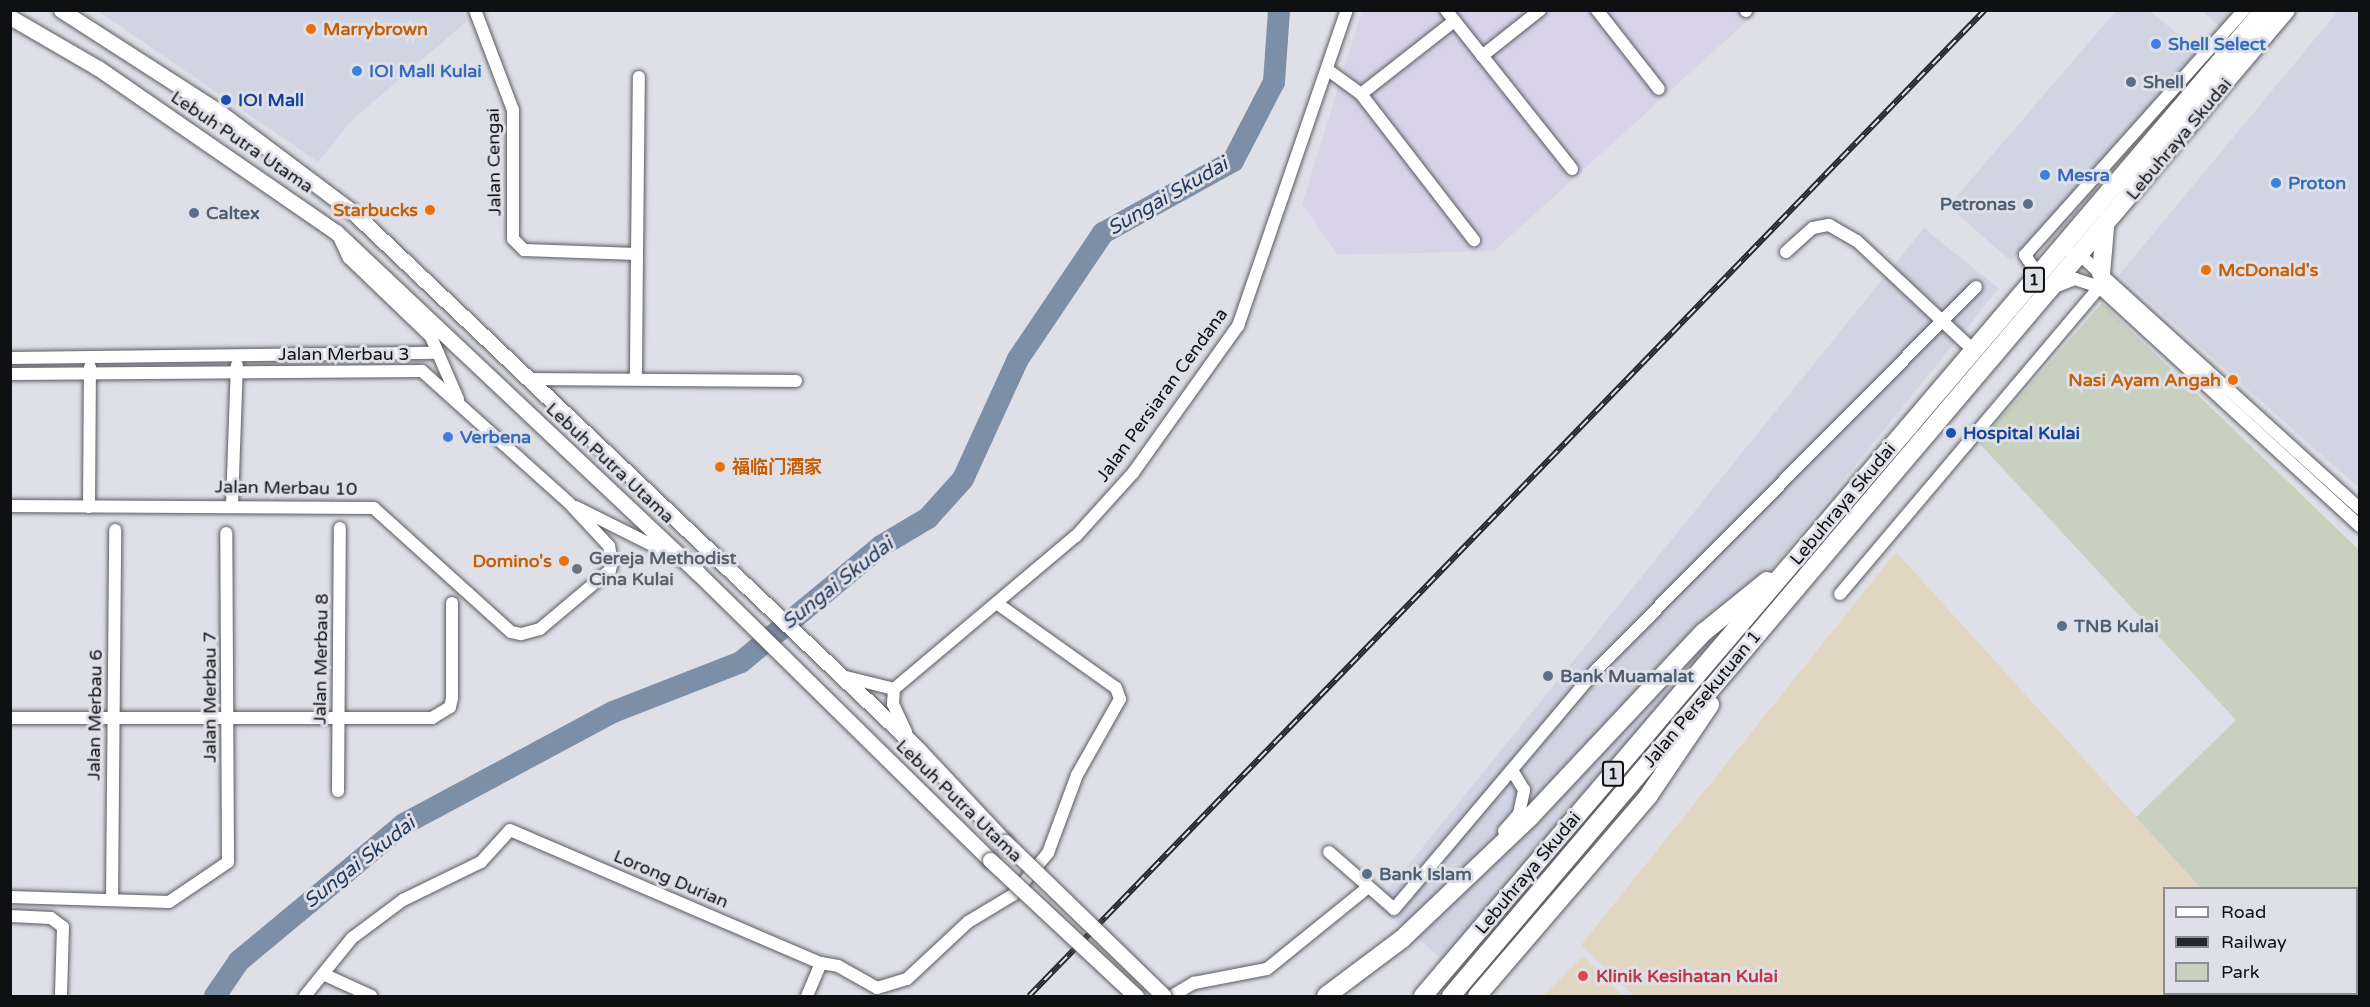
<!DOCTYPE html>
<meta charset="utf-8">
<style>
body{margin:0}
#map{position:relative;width:2370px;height:1007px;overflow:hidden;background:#dfe0e7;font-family:"Varela Round","Noto Sans SC",sans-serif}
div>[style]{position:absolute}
.built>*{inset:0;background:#d1d4e2;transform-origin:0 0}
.industrial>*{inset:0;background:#d8d3e9}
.medical>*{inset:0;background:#e0d6c1}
.green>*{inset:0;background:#c8d1bf}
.river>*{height:22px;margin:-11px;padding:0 11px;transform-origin:11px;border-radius:11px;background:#7d8ea7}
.roads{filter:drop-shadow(0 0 2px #595b60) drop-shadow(0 0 2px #595b60)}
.minor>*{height:12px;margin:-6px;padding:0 6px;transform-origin:6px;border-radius:6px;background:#fff}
.major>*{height:15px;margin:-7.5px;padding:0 7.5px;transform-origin:7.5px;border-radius:7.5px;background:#fff}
.highway>*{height:18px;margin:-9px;padding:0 9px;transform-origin:9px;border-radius:9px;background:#fff}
.rail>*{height:6px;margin-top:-3px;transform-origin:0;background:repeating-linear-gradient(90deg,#dfe0e7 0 11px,#26272a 0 22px);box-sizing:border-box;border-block:2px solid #26272a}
.bridges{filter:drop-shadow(0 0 2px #595b60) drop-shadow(0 0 2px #595b60)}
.major-bridge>*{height:15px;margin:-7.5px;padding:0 7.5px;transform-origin:7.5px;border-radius:7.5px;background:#fff}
.dots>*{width:16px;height:16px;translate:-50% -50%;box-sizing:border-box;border:3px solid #dfe0e7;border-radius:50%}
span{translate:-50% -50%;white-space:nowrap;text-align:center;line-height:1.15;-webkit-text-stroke:6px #dfe0e7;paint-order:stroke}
.shield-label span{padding:2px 4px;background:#dfe0e7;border:2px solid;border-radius:4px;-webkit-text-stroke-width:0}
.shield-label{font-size:16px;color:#0f1012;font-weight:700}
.food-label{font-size:18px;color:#c56008;font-weight:700}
.left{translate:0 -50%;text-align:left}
.right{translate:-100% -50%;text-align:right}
.shop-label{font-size:18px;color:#366cbe;font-weight:700}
.service-label{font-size:18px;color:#4e5e75;font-weight:700}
.transit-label{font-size:18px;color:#164399;font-weight:700}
.street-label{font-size:18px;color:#0f1012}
.worship-label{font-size:18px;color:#5b616d;font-weight:700}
.health-label{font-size:18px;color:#be3a42;font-weight:700}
.water-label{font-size:20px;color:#1e385c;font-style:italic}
.frame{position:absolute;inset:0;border:12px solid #0f1012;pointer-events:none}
.legend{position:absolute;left:2163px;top:887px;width:195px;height:108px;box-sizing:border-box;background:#dfe0e7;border:2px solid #8c8d92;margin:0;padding:8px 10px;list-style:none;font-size:18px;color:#0f1012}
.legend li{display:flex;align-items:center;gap:12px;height:30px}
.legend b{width:30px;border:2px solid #8c8d92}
</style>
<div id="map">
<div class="built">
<div style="clip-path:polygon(462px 11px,467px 21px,351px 121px,318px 162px,98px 11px)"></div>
<div style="clip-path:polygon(2116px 11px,2149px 11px,2201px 52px,2011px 261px,1948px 206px)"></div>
<div style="clip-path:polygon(2202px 11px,2234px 11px,2220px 27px)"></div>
<div style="clip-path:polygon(2338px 11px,2359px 11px,2358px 487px,2119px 275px)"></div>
<div style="left:1924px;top:228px;width:96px;height:871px;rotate:39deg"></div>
</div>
<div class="industrial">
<div style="clip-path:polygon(1362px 11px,1758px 11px,1494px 251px,1338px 255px,1302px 204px)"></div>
</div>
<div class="medical">
<div style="clip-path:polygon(1896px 552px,2201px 888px,2164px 888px,2164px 994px,2298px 996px,1634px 996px,1581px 945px)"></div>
<div style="clip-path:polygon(1583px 956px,1623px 996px,1543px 996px)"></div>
</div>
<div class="green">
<div style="clip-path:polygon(2102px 303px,2359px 550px,2359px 996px,2296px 994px,2356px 994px,2356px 888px,2201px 888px,2136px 817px,2236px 720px,1979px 443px)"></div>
</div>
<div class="river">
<div style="left:215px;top:996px;width:42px;rotate:-55.6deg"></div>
<div style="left:239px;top:961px;width:214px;rotate:-39.7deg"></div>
<div style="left:404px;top:824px;width:237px;rotate:-28.2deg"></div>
<div style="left:613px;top:712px;width:137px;rotate:-21.3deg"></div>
<div style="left:741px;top:662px;width:182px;rotate:-39.6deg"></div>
<div style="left:881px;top:546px;width:55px;rotate:-30.8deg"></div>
<div style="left:928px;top:518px;width:52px;rotate:-48.1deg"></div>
<div style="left:963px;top:479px;width:132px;rotate:-65.4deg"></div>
<div style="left:1018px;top:359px;width:152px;rotate:-56deg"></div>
<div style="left:1103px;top:233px;width:149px;rotate:-29deg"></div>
<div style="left:1233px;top:161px;width:89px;rotate:-62.6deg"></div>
<div style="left:1274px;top:82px;width:72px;rotate:-86deg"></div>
</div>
<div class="roads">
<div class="minor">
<div style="left:475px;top:10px;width:107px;rotate:69.2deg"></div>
<div style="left:513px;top:110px;width:129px;rotate:90deg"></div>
<div style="left:513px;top:239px;width:16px;rotate:45deg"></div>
<div style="left:524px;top:250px;width:113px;rotate:2deg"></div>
<div style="left:637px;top:254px;width:125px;rotate:90.5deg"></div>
<div style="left:1446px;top:10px;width:203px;rotate:51.6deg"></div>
<div style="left:1597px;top:10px;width:100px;rotate:51.9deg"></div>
<div style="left:1746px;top:10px;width:1px;rotate:90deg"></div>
<div style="left:1482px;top:56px;width:74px;rotate:-38.4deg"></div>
<div style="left:1328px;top:70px;width:41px;rotate:36deg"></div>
<div style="left:1361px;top:94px;width:185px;rotate:52.3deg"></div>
<div style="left:1361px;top:94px;width:118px;rotate:-38.1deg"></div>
<div style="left:339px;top:237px;width:23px;rotate:65deg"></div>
<div style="left:349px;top:258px;width:114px;rotate:43.9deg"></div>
<div style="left:431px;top:337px;width:68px;rotate:66.5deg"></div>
<div style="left:1786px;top:252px;width:36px;rotate:-42deg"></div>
<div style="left:1813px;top:228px;width:16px;rotate:-11deg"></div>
<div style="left:1829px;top:225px;width:32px;rotate:30deg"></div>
<div style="left:1857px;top:241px;width:161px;rotate:43.2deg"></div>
<div style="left:637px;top:254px;width:177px;rotate:-89.4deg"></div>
<div style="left:2072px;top:254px;width:8px;rotate:7deg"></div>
<div style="left:2080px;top:255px;width:378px;rotate:42.2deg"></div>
<div style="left:2038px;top:275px;width:24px;rotate:-123deg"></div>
<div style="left:2025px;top:255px;width:329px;rotate:-48.2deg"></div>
<div style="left:2055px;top:287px;width:22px;rotate:-22deg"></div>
<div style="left:2075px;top:279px;width:25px;rotate:18deg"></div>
<div style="left:2099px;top:287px;width:354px;rotate:42.5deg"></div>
<div style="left:10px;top:358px;width:428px;rotate:-0.7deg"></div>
<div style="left:10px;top:374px;width:412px;rotate:-0.4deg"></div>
<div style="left:422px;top:371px;width:198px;rotate:41.9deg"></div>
<div style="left:569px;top:503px;width:59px;rotate:47.1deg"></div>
<div style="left:609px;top:546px;width:16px;rotate:79deg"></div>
<div style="left:612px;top:562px;width:8px;rotate:104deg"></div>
<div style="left:610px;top:570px;width:92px;rotate:139.9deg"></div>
<div style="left:540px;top:629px;width:20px;rotate:165deg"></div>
<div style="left:521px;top:634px;width:10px;rotate:-169deg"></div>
<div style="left:511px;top:632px;width:185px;rotate:-137.9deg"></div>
<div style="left:374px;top:508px;width:364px;rotate:-179.7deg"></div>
<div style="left:531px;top:379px;width:265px;rotate:0.4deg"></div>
<div style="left:232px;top:505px;width:140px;rotate:-88deg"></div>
<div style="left:89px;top:507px;width:140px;rotate:-89.6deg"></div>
<div style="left:576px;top:507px;width:112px;rotate:26.6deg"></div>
<div style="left:1840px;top:594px;width:402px;rotate:-49.8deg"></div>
<div style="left:846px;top:677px;width:49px;rotate:14deg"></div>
<div style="left:894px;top:689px;width:238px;rotate:-40.1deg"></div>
<div style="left:1076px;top:536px;width:85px;rotate:-47.9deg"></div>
<div style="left:1133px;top:473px;width:181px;rotate:-54.5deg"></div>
<div style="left:1238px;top:326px;width:334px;rotate:-71deg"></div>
<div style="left:894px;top:689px;width:15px;rotate:94deg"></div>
<div style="left:893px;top:704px;width:31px;rotate:65deg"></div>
<div style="left:10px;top:718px;width:422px"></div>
<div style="left:432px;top:718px;width:21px;rotate:-31deg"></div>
<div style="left:450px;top:707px;width:9px;rotate:-77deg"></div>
<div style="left:452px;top:698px;width:95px;rotate:-90deg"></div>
<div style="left:338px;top:791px;width:263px;rotate:-89.6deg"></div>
<div style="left:1504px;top:831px;width:23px;rotate:-49deg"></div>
<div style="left:1519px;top:814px;width:25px;rotate:-78deg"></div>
<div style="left:1524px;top:790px;width:23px;rotate:-121deg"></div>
<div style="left:1329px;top:852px;width:86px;rotate:41.2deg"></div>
<div style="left:1394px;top:909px;width:314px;rotate:-49.8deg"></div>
<div style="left:1597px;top:669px;width:538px;rotate:-45.23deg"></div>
<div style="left:10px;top:897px;width:159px;rotate:1.8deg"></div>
<div style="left:169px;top:902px;width:71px;rotate:-34.1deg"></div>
<div style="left:228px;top:862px;width:329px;rotate:-90.3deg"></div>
<div style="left:112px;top:900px;width:370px;rotate:-89.5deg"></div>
<div style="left:10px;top:916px;width:41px;rotate:2.8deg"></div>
<div style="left:51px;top:918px;width:15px;rotate:37deg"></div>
<div style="left:63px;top:927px;width:69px;rotate:91.7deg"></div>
<div style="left:323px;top:974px;width:53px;rotate:24.6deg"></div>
<div style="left:305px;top:996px;width:75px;rotate:-51deg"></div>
<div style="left:352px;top:938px;width:64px;rotate:-36.7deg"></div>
<div style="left:403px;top:900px;width:87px;rotate:-26deg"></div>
<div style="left:481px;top:862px;width:43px;rotate:-47.8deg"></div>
<div style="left:510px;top:830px;width:338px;rotate:23.2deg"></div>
<div style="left:807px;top:996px;width:36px;rotate:-67deg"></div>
<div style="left:821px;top:963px;width:17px;rotate:10deg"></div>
<div style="left:838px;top:966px;width:45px;rotate:29.4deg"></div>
<div style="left:877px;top:988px;width:31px;rotate:-17deg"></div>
<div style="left:907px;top:979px;width:83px;rotate:-43.1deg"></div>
<div style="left:968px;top:922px;width:52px;rotate:-31deg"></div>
<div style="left:1013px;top:895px;width:55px;rotate:-50.2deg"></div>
<div style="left:1048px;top:853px;width:83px;rotate:-69.6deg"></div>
<div style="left:1077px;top:775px;width:87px;rotate:-60.5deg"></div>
<div style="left:1120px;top:699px;width:12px;rotate:-110deg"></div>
<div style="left:1116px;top:688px;width:143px;rotate:-144.6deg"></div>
<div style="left:1172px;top:996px;width:26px;rotate:-31deg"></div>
<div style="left:1194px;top:983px;width:74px;rotate:-10.9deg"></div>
<div style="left:1267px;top:969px;width:129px;rotate:-39deg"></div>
</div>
<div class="major">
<div style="left:61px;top:10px;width:187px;rotate:32.8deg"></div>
<div style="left:218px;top:111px;width:170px;rotate:36.9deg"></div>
<div style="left:354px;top:213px;width:778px;rotate:43.54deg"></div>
<div style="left:918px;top:749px;width:127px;rotate:46.9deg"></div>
<div style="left:10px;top:17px;width:102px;rotate:30.1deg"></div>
<div style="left:98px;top:68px;width:289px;rotate:34.6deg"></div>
<div style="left:336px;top:232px;width:497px;rotate:43.3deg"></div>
<div style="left:698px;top:573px;width:409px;rotate:44.5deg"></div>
</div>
<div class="highway">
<div style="left:2101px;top:274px;width:47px;rotate:-85.1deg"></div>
<div style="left:1326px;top:996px;width:95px;rotate:-36.9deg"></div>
<div style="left:1402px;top:939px;width:177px;rotate:-43.6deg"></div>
<div style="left:1530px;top:817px;width:254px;rotate:-46.8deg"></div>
<div style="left:1704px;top:632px;width:81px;rotate:-39deg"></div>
<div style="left:1423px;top:996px;width:1296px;rotate:-49.54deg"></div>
<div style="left:1451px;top:996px;width:1292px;rotate:-49.74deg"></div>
<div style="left:1477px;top:996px;width:265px;rotate:-49.4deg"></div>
<div style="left:1649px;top:795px;width:109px;rotate:-55.9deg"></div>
</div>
</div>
<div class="rail">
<div style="left:1029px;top:996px;width:1373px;rotate:-45.89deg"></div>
</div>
<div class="bridges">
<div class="major-bridge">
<div style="left:1005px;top:842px;width:221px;rotate:44.1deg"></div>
<div style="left:990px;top:860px;width:200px;rotate:43deg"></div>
</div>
</div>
<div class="dots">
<div style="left:311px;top:29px;background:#e8710a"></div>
<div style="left:2156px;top:44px;background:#3f7fe0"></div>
<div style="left:357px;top:71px;background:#3f7fe0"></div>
<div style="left:2131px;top:82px;background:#5c6f8a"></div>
<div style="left:226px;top:100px;background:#1a4fb4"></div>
<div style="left:2045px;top:175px;background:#3f7fe0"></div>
<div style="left:2276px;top:183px;background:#3f7fe0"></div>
<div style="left:2028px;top:204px;background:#5c6f8a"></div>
<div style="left:430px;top:210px;background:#e8710a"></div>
<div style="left:194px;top:213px;background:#5c6f8a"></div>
<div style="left:2206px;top:270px;background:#e8710a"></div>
<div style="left:2233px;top:380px;background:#e8710a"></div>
<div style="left:1951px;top:433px;background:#1a4fb4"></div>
<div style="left:448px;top:437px;background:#3f7fe0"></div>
<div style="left:720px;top:467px;background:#e8710a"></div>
<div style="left:564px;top:561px;background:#e8710a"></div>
<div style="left:577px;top:569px;background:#6b7280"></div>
<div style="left:2062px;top:626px;background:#5c6f8a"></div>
<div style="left:1548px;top:676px;background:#5c6f8a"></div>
<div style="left:1367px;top:874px;background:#5c6f8a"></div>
<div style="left:1583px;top:976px;background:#e0444e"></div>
</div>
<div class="shield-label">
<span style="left:2034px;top:280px">1</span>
<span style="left:1613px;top:774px">1</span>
</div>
<div class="food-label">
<span class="left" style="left:323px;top:29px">Marrybrown</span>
<span class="right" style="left:418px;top:210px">Starbucks</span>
<span class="left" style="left:2218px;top:270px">McDonald's</span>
<span class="right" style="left:2221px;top:380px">Nasi Ayam Angah</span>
<span class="left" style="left:732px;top:467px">福临门酒家</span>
<span class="right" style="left:552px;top:561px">Domino's</span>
</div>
<div class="shop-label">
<span class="left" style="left:2168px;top:44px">Shell Select</span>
<span class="left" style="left:369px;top:71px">IOI Mall Kulai</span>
<span class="left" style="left:2057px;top:175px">Mesra</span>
<span class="left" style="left:2288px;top:183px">Proton</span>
<span class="left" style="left:460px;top:437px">Verbena</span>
</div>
<div class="service-label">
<span class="left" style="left:2143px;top:82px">Shell</span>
<span class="right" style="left:2016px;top:204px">Petronas</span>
<span class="left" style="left:206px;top:213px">Caltex</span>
<span class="left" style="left:2074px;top:626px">TNB Kulai</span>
<span class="left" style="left:1560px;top:676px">Bank Muamalat</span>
<span class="left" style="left:1379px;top:874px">Bank Islam</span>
</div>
<div class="transit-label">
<span class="left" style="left:238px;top:100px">IOI Mall</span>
<span class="left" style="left:1963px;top:433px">Hospital Kulai</span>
</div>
<div class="street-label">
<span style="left:2179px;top:139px;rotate:-50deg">Lebuhraya Skudai</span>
<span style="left:242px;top:142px;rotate:34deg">Lebuh Putra Utama</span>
<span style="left:494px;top:162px;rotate:-91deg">Jalan Cengai</span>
<span style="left:344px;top:354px">Jalan Merbau 3</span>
<span style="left:1162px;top:395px;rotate:-54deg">Jalan Persiaran Cendana</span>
<span style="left:610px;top:463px;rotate:43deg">Lebuh Putra Utama</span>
<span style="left:286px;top:488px;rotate:1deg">Jalan Merbau 10</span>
<span style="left:1843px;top:504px;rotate:-50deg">Lebuhraya Skudai</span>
<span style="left:321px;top:659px;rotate:-89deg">Jalan Merbau 8</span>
<span style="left:210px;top:697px;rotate:-90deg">Jalan Merbau 7</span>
<span style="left:1702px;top:699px;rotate:-50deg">Jalan Persekutuan 1</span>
<span style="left:95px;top:715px;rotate:-89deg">Jalan Merbau 6</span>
<span style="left:959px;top:801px;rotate:44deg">Lebuh Putra Utama</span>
<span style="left:1528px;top:873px;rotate:-50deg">Lebuhraya Skudai</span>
<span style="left:671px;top:879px;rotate:23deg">Lorong Durian</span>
</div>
<div class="worship-label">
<span class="left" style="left:589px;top:569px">Gereja Methodist<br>Cina Kulai</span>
</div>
<div class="health-label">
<span class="left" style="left:1596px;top:976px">Klinik Kesihatan Kulai</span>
</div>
<div class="water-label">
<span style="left:1168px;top:197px;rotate:-30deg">Sungai Skudai</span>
<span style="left:838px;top:584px;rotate:-38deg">Sungai Skudai</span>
<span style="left:360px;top:863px;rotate:-38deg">Sungai Skudai</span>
</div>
<div class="frame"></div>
<ul class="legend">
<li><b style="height:8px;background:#fff"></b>Road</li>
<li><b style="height:8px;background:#26272a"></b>Railway</li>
<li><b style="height:16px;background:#c8d1bf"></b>Park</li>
</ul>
</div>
